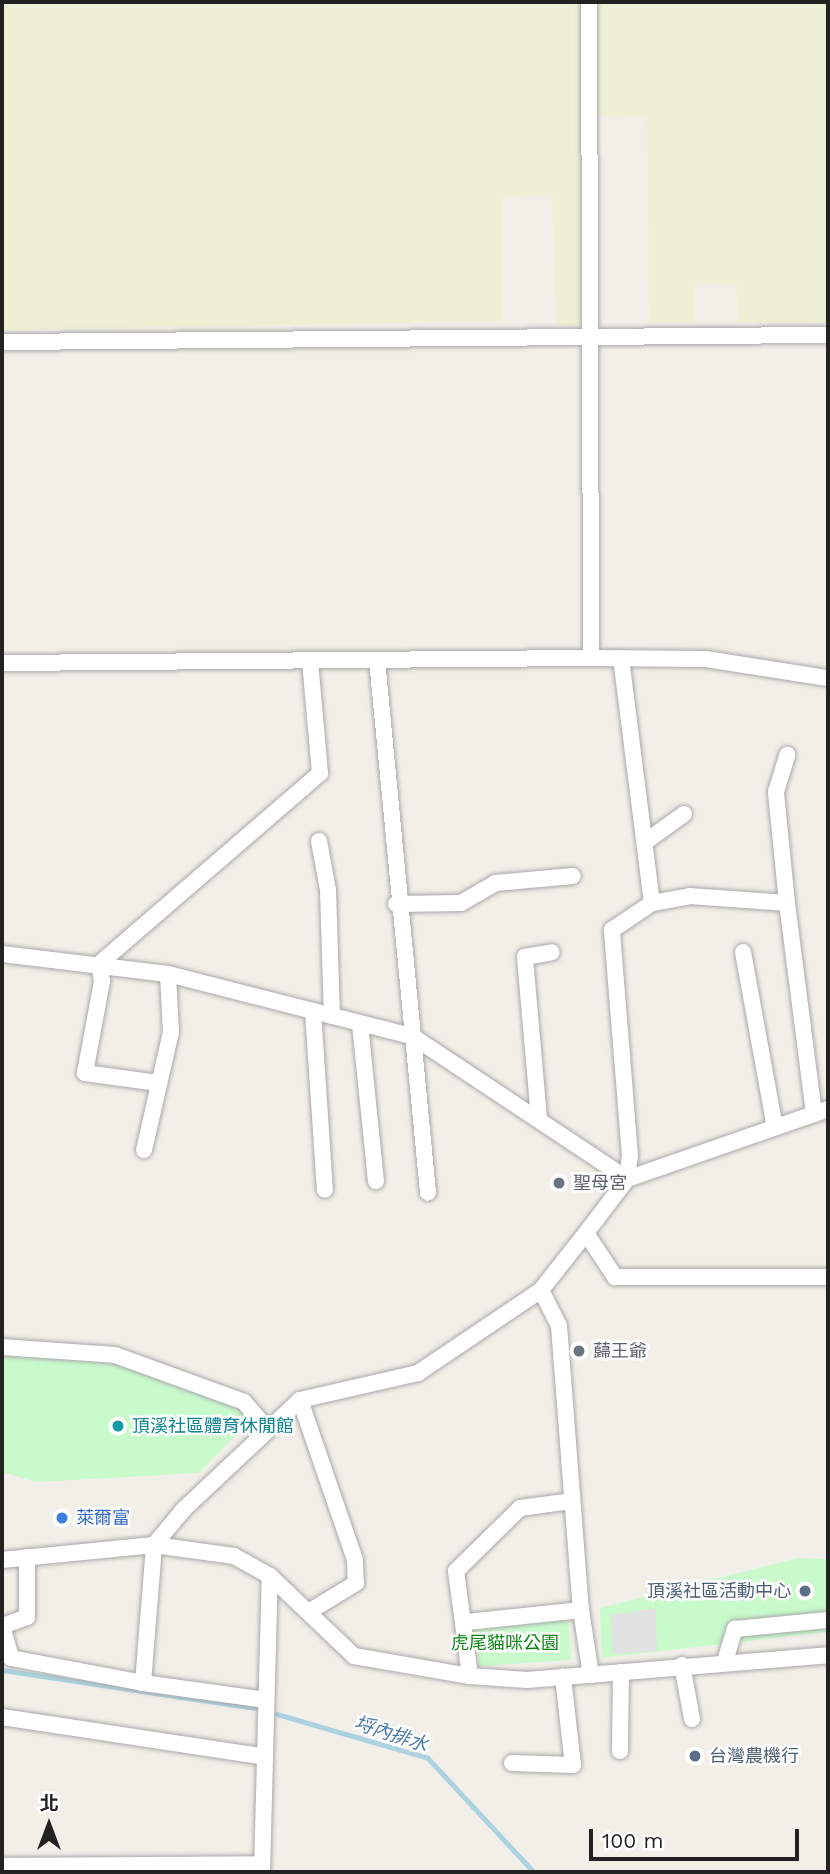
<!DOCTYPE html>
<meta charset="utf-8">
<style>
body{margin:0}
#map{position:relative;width:830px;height:1874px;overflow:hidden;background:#f2efe9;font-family:"Work Sans","Noto Sans TC",sans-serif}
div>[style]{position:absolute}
.farmland>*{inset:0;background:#eef0d5}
.park>*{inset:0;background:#c8facc;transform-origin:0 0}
.parking>*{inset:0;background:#e2e2e2}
.stream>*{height:4.5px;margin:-2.25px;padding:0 2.25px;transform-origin:2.25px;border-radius:2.25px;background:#aad3df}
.roads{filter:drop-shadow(0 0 2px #a9a9a9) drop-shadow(0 0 2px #a9a9a9)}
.minor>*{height:16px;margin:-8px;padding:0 8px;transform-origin:8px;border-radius:8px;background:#fff}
.dots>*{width:19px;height:19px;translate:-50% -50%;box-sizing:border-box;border:4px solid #fff;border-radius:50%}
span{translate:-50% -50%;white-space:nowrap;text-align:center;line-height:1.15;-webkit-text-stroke:5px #fff;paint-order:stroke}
.worship-label{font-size:18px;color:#5b616d}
.left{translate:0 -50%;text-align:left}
.culture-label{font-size:18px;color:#0d838f}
.shop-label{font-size:18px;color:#366cbe}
.service-label{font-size:18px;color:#4e5e75}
.right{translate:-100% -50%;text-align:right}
.park-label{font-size:18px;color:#0c8416}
.water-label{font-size:19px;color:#4a7aab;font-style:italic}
.frame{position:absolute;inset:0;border:4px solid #222;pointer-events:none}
.north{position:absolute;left:14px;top:1790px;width:70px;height:70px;-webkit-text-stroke:5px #fff;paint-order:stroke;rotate:0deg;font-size:19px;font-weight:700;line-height:28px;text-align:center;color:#222}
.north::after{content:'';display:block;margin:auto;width:24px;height:32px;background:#222;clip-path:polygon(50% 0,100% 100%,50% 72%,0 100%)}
.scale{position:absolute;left:589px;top:1829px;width:210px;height:32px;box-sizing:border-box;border:4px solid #222;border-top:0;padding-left:9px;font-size:21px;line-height:24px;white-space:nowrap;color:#222;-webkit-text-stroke:5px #fff;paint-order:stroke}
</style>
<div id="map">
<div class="farmland">
<div style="clip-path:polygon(2px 2px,828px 2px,828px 322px,738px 323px,736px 284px,695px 283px,695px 323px,649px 322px,647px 117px,581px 115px,583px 327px,556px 324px,552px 195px,503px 197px,503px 321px,2px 330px)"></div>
</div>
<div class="park">
<div style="clip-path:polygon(2px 1352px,118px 1365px,234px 1404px,251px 1420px,199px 1473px,36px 1482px,2px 1472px)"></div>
<div style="clip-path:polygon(799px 1558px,828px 1559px,828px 1632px,602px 1658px,600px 1608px)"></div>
<div style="left:568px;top:1616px;width:44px;height:92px;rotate:86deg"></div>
</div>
<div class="parking">
<div style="clip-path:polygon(656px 1608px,657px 1651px,613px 1654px,611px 1615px)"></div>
</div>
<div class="stream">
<div style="left:2px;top:1670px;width:256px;rotate:8.5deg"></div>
<div style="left:277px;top:1714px;width:157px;rotate:16.2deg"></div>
<div style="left:428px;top:1758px;width:156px;rotate:47.1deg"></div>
</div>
<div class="roads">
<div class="minor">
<div style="left:2px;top:342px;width:826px;rotate:-0.49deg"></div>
<div style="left:591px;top:658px;width:115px;rotate:0.5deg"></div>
<div style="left:706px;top:659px;width:123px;rotate:8.9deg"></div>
<div style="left:621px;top:658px;width:247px;rotate:82.8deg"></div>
<div style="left:652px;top:903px;width:39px;rotate:-10deg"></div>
<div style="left:690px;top:896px;width:97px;rotate:4.1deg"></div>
<div style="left:787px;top:903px;width:213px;rotate:82.7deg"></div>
<div style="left:377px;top:660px;width:535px;rotate:84.53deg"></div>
<div style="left:2px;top:663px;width:589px;rotate:-0.49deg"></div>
<div style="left:591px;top:658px;width:656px;rotate:-90.17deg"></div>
<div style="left:319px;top:841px;width:50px;rotate:79.6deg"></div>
<div style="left:328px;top:890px;width:126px;rotate:88.2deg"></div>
<div style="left:645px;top:842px;width:48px;rotate:-35.7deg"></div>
<div style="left:787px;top:903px;width:112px;rotate:-95.7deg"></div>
<div style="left:776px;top:792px;width:39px;rotate:-73deg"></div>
<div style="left:396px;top:904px;width:65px;rotate:-0.9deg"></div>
<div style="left:461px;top:903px;width:39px;rotate:-30deg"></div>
<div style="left:495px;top:883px;width:78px;rotate:-5.1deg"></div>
<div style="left:743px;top:952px;width:174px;rotate:79.7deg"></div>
<div style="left:2px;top:954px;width:167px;rotate:6.9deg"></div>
<div style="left:168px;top:974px;width:252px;rotate:14.3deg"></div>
<div style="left:412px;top:1036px;width:258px;rotate:33.6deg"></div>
<div style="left:313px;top:1011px;width:179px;rotate:86.2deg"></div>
<div style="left:360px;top:1024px;width:158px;rotate:84.2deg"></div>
<div style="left:158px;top:1083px;width:74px;rotate:-172.2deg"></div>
<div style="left:85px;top:1073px;width:94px;rotate:-79.5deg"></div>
<div style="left:102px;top:981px;width:17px;rotate:-100deg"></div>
<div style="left:99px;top:964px;width:292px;rotate:-40.8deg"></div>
<div style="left:320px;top:773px;width:112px;rotate:-95.1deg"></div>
<div style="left:539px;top:1118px;width:162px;rotate:-95deg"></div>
<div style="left:525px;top:957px;width:27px;rotate:-10deg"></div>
<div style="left:144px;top:1150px;width:121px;rotate:-77.1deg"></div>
<div style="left:171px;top:1032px;width:58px;rotate:-93deg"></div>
<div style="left:627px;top:1179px;width:213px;rotate:-19.2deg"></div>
<div style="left:586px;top:1233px;width:53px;rotate:56.6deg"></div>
<div style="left:615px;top:1277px;width:213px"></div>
<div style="left:541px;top:1290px;width:40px;rotate:63.4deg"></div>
<div style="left:559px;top:1326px;width:285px;rotate:85.6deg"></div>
<div style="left:2px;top:1347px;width:113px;rotate:4deg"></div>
<div style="left:115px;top:1355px;width:137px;rotate:20deg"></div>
<div style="left:244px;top:1402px;width:35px;rotate:49deg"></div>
<div style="left:300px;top:1400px;width:169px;rotate:71deg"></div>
<div style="left:355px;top:1560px;width:23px;rotate:88deg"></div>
<div style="left:356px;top:1583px;width:54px;rotate:148.7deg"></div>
<div style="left:27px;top:1557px;width:60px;rotate:90deg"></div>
<div style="left:27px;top:1617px;width:27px;rotate:160deg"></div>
<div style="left:2px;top:1626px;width:33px;rotate:74deg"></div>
<div style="left:11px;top:1658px;width:134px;rotate:10.7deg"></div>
<div style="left:2px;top:1560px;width:153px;rotate:-5.6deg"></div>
<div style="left:154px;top:1545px;width:81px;rotate:7.8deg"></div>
<div style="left:234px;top:1556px;width:41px;rotate:29.1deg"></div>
<div style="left:270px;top:1576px;width:116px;rotate:43.6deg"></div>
<div style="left:354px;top:1656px;width:118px;rotate:9.8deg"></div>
<div style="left:470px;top:1676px;width:57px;rotate:4deg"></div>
<div style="left:527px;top:1680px;width:302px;rotate:-4.7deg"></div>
<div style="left:467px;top:1622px;width:115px;rotate:-6deg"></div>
<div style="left:581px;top:1610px;width:66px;rotate:81.3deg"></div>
<div style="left:725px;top:1661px;width:34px;rotate:-73deg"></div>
<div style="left:735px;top:1629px;width:93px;rotate:-5.5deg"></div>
<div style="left:682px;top:1665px;width:55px;rotate:79.5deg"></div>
<div style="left:470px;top:1676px;width:106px;rotate:-97.6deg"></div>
<div style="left:456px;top:1571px;width:90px;rotate:-44.5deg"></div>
<div style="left:520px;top:1508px;width:51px;rotate:-7.8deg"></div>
<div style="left:266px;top:1700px;width:124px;rotate:-172.1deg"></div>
<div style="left:143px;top:1683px;width:138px;rotate:-85.4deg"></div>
<div style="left:154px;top:1545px;width:47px;rotate:-50.2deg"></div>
<div style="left:184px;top:1509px;width:159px;rotate:-43.2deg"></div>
<div style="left:300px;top:1400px;width:121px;rotate:-12.9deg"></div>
<div style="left:418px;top:1373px;width:148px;rotate:-34deg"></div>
<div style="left:541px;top:1290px;width:73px;rotate:-51.7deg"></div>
<div style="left:586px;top:1233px;width:68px;rotate:-52.8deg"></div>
<div style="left:627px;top:1179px;width:23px;rotate:-83deg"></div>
<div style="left:630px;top:1156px;width:227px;rotate:-94.6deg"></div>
<div style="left:612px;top:930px;width:48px;rotate:-34deg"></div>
<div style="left:2px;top:1717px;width:266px;rotate:8.6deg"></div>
<div style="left:620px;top:1751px;width:79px;rotate:-89.3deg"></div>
<div style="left:512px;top:1763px;width:61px;rotate:1.9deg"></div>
<div style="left:573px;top:1765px;width:89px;rotate:-96.5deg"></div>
<div style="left:2px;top:1866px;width:260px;rotate:-0.4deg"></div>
<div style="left:262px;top:1872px;width:296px;rotate:-88.5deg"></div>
</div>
</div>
<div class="dots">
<div style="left:559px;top:1183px;background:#6b7280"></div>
<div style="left:579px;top:1351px;background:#6b7280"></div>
<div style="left:118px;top:1426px;background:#0f9aa8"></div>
<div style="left:62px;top:1518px;background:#3f7fe0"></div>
<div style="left:805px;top:1591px;background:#5c6f8a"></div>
<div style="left:695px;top:1756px;background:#5c6f8a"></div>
</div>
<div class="worship-label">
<span class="left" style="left:573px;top:1183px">聖母宮</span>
<span class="left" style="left:593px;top:1351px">蘬王爺</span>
</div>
<div class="culture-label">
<span class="left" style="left:132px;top:1426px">頂溪社區體育休閒館</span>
</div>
<div class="shop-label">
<span class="left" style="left:76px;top:1518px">萊爾富</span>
</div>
<div class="service-label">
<span class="right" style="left:791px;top:1591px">頂溪社區活動中心</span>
<span class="left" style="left:709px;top:1756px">台灣農機行</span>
</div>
<div class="park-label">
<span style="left:505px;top:1643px">虎尾貓咪公園</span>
</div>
<div class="water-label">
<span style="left:391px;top:1734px;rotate:18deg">埒內排水</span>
</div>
<div class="frame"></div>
<div class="north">北</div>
<div class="scale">100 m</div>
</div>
